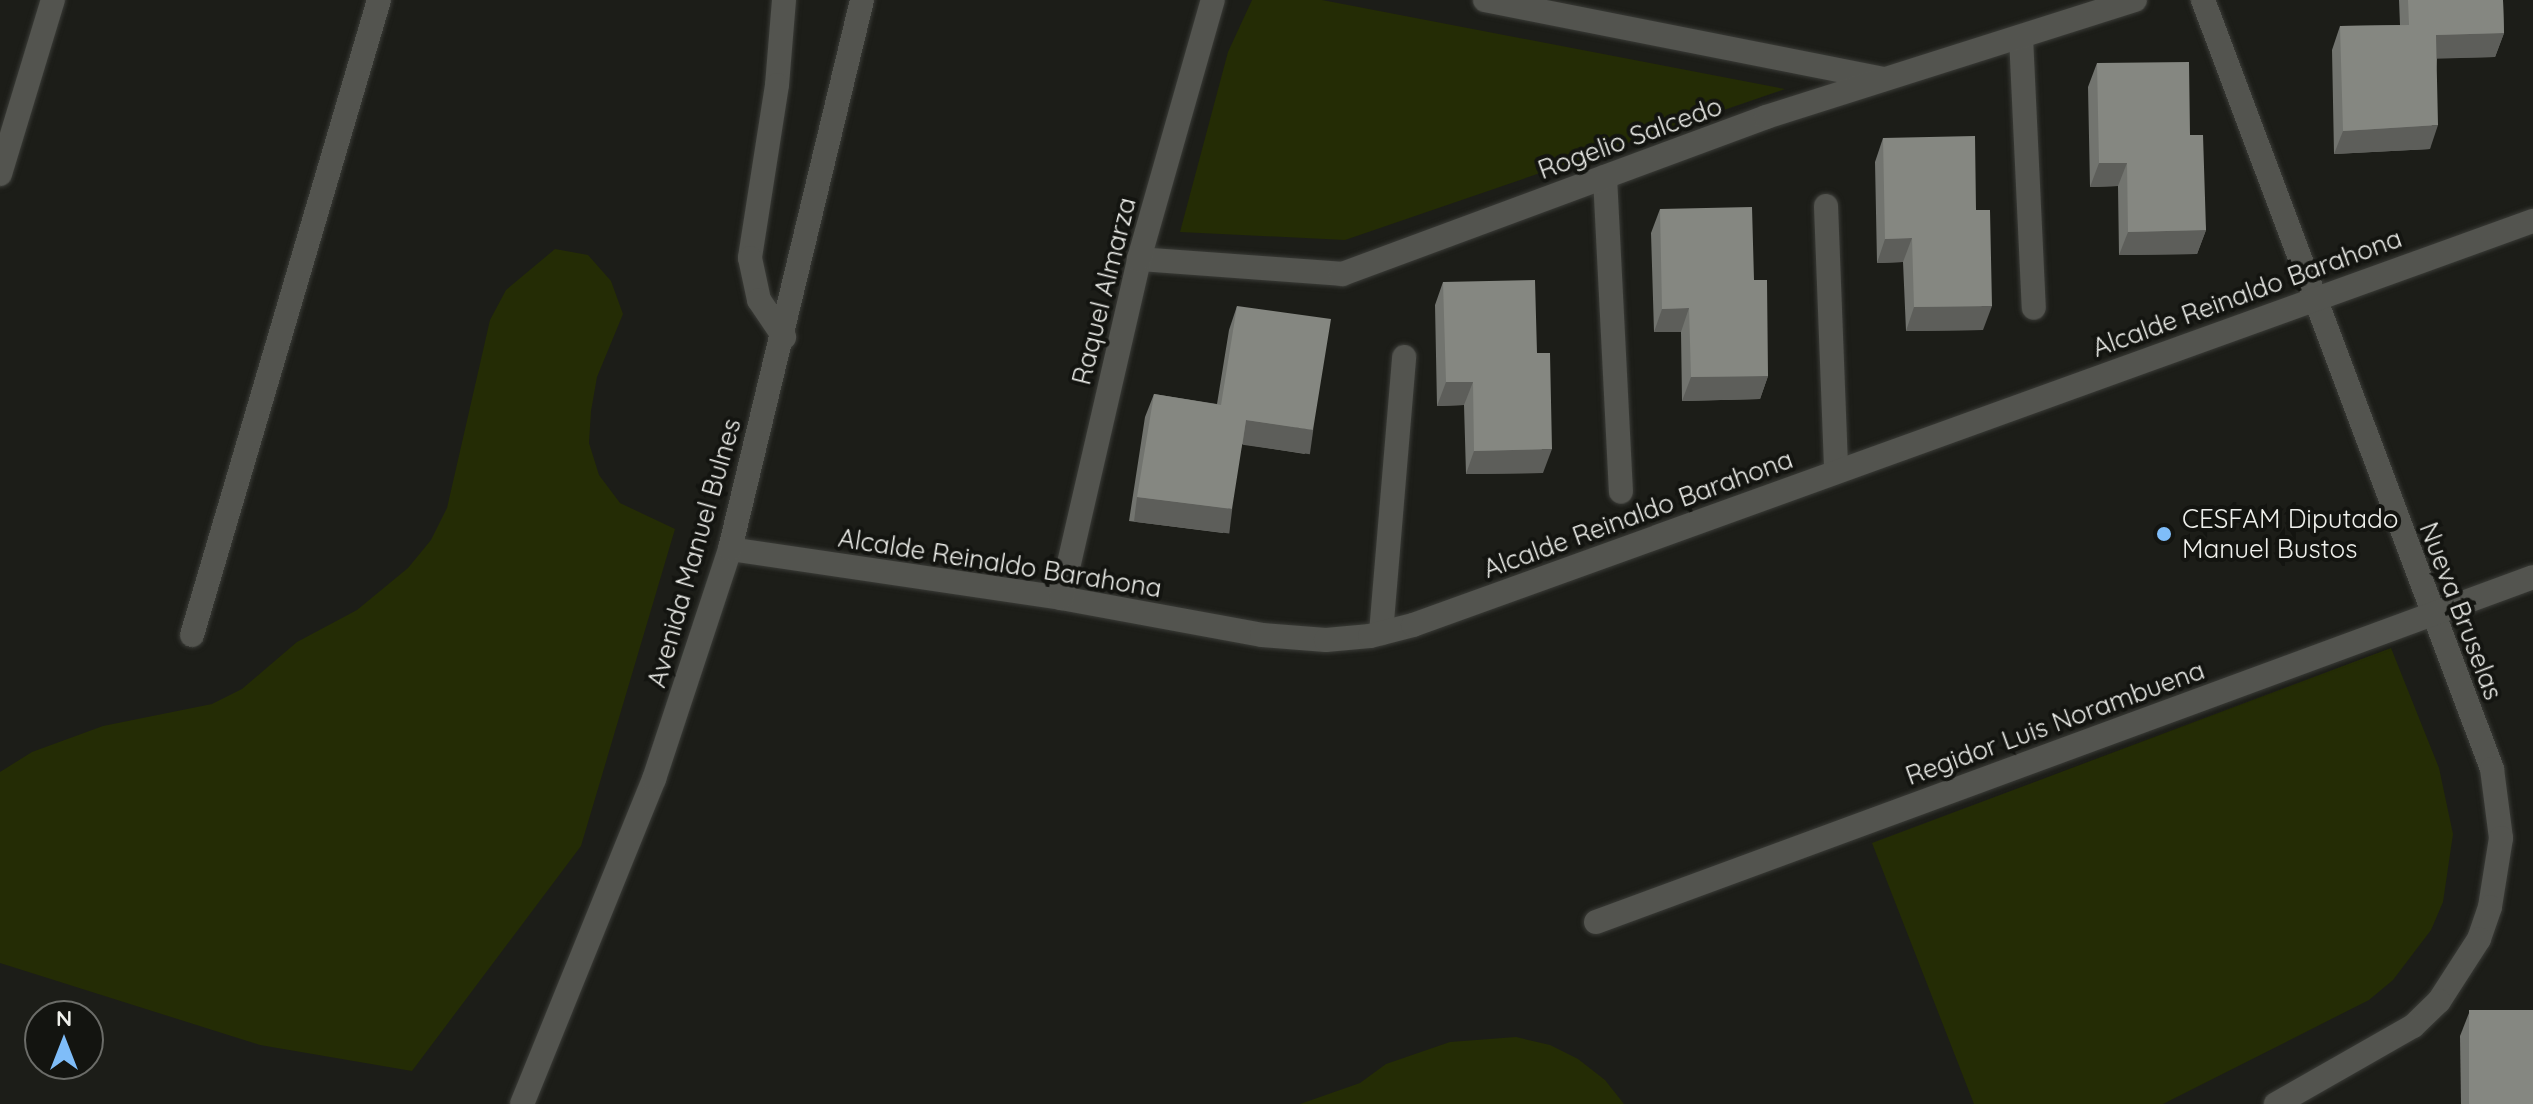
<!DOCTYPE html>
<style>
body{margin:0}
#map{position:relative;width:2533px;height:1104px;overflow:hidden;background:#1c1d18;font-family:Quicksand,sans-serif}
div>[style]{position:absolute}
.green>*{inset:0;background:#242c05}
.roads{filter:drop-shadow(0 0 2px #3a3b37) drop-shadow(0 0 2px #3a3b37)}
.lane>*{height:24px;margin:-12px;padding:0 12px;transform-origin:12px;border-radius:12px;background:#53544f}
.street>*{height:24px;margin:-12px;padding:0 12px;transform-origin:12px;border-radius:12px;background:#53544f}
.secondary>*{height:24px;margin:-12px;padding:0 12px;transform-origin:12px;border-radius:12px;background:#53544f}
.wall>*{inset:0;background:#72746f}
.shaded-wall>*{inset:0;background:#5d5e5a;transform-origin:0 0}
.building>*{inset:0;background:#858781;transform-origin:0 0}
.dots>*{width:22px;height:22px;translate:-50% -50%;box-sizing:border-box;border:4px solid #131410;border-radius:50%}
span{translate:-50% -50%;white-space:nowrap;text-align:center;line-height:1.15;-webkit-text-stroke:8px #131410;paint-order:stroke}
.street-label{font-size:26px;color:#eeefeb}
.poi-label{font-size:26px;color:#eeefeb}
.left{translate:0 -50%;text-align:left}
.north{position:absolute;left:24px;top:1000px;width:80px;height:80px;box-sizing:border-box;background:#131410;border:2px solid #6b6c68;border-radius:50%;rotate:0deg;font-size:22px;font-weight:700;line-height:32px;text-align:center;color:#eeefeb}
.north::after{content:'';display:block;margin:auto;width:28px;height:36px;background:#7fbdf9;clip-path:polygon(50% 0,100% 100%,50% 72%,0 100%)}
</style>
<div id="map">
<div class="green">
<div style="clip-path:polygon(1252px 0,1322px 0,1785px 89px,1345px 240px,1180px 232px,1228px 52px)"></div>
<div style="clip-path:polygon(555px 249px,588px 255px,611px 281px,623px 314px,597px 377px,591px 411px,589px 443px,599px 475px,620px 503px,675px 529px,581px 846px,412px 1071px,260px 1045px,0 963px,0 772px,32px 752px,103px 726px,212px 704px,242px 689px,297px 642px,357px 610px,408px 568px,431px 540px,447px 508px,490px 320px,506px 290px)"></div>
<div style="clip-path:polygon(2391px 648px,2439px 768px,2453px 834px,2443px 902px,2431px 930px,2393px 980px,2369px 1000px,2163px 1104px,1974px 1104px,1872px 843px)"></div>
<div style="clip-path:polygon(1516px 1037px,1550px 1045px,1578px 1059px,1605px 1080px,1624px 1104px,1300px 1104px,1360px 1083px,1386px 1064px,1450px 1042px)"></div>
</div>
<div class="roads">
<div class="lane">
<div style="left:2021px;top:37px;width:271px;rotate:87.3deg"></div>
<div style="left:1605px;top:177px;width:315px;rotate:87.1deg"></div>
<div style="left:1826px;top:206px;width:265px;rotate:87.8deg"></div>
<div style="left:1381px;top:633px;width:277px;rotate:-85.2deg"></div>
</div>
<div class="street">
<div style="left:784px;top:0;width:85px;rotate:94.7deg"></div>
<div style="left:777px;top:85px;width:175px;rotate:98.9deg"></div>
<div style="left:750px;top:258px;width:43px;rotate:77.9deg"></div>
<div style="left:759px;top:300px;width:45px;rotate:56deg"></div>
<div style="left:1485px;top:0;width:406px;rotate:11.2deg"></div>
<div style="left:2203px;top:0;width:822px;rotate:69.4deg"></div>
<div style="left:2492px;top:769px;width:70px;rotate:82.6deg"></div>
<div style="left:2501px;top:838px;width:70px;rotate:99.1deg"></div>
<div style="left:2490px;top:907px;width:34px;rotate:109deg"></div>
<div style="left:2479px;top:939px;width:74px;rotate:122.8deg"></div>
<div style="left:2439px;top:1001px;width:36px;rotate:136deg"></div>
<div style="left:2413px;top:1026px;width:158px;rotate:150.3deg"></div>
<div style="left:0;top:174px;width:182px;rotate:-73.1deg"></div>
<div style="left:1139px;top:259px;width:204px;rotate:4.2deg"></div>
<div style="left:1342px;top:274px;width:452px;rotate:-20.3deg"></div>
<div style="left:1766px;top:117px;width:387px;rotate:-17.6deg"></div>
<div style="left:730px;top:549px;width:335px;rotate:8.4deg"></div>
<div style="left:1061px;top:598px;width:204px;rotate:10.4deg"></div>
<div style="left:1262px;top:635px;width:64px;rotate:4.5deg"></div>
<div style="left:1326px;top:640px;width:44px;rotate:-5.2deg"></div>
<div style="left:1370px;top:636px;width:44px;rotate:-14.3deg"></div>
<div style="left:1413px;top:625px;width:1191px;rotate:-19.84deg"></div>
<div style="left:1061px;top:598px;width:348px;rotate:-77deg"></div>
<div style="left:1139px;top:259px;width:269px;rotate:-74.1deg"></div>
<div style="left:192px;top:635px;width:662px;rotate:-73.59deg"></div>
<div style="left:1596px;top:922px;width:998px;rotate:-20.21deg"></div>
</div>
<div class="secondary">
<div style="left:522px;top:1104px;width:351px;rotate:-67.9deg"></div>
<div style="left:654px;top:779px;width:242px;rotate:-71.7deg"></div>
<div style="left:730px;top:549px;width:565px;rotate:-76.48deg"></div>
</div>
</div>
<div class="wall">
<div style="clip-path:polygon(2399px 0,2503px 0,2504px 33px,2495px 57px,2437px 58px,2430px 149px,2334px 154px,2332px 50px,2340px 26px,2400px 25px)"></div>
<div style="clip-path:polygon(2097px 63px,2190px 135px,2206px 230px,2197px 254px,2119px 255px,2118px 186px,2090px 187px,2088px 87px)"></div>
<div style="clip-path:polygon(1883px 138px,1976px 210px,1983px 330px,1906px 331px,1903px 262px,1877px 263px,1875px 162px)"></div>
<div style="clip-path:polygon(1660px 209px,1754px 280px,1768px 376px,1760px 399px,1682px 401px,1681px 332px,1654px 332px,1651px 233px)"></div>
<div style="clip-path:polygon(1443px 282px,1537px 353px,1543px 473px,1466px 474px,1464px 405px,1437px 406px,1435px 305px)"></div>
<div style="clip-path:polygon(1237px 306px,1305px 454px,1242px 444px,1223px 533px,1129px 521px,1145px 417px,1154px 394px,1217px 404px,1229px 330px)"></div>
<div style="clip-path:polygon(2469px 1013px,2533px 1104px,2461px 1104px,2460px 1036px)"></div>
</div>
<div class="shaded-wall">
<div style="clip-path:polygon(2504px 33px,2495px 57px,2427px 59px,2436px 35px)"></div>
<div style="clip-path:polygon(2438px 125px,2430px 149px,2334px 154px,2343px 131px)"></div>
<div style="clip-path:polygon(2099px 163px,2127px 163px,2118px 186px,2090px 187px)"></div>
<div style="clip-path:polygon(2206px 230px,2197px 254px,2119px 255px,2128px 232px)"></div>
<div style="clip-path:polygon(1912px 238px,1903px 262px,1877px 263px,1885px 239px)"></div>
<div style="clip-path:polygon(1992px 306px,1983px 330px,1906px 331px,1914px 307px)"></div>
<div style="clip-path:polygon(1689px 308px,1681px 332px,1654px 332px,1662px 309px)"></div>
<div style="clip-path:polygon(1768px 376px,1760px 399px,1682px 401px,1691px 377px)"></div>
<div style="clip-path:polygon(1446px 382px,1473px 382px,1464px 405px,1437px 406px)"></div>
<div style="left:1246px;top:420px;width:68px;height:25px;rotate:8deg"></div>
<div style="clip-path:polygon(1552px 449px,1543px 473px,1466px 474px,1474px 451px)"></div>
<div style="left:1137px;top:497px;width:96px;height:25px;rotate:7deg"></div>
</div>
<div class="building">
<div style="clip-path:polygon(2408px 0,2503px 0,2504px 33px,2436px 35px,2438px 125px,2343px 131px,2340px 26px,2409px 25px)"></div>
<div style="clip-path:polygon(2189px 62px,2190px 135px,2203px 135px,2206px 230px,2128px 232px,2127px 163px,2099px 163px,2097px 63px)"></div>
<div style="clip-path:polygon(1975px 136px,1976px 210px,1990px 210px,1992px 306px,1914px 307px,1912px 238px,1885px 239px,1883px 138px)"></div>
<div style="clip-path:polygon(1752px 207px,1754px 280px,1767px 280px,1768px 376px,1691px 377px,1689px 308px,1662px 309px,1660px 209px)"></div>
<div style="clip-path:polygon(1535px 280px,1537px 353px,1550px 353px,1552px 449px,1474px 451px,1473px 382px,1446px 382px,1443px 282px)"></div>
<div style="clip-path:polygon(1237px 306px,1331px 319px,1313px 430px,1246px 420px,1232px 509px,1137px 497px,1154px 394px,1221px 405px)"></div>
<div style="left:2533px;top:1010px;width:94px;height:64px;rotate:90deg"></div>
</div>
<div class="dots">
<div style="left:2164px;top:534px;background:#7fbdf9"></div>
</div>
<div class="street-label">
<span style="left:1630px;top:138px;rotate:-20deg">Rogelio Salcedo</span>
<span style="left:1104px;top:291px;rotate:-76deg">Raquel Almarza</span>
<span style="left:2247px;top:293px;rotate:-20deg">Alcalde Reinaldo Barahona</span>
<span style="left:1638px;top:514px;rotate:-20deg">Alcalde Reinaldo Barahona</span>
<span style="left:694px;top:553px;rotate:-74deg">Avenida Manuel Bulnes</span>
<span style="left:1000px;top:563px;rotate:9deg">Alcalde Reinaldo Barahona</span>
<span style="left:2461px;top:611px;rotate:69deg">Nueva Bruselas</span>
<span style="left:2055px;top:723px;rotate:-20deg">Regidor Luis Norambuena</span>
</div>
<div class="poi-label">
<span class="left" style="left:2182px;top:534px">CESFAM Diputado<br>Manuel Bustos</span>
</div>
<div class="north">N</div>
</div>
